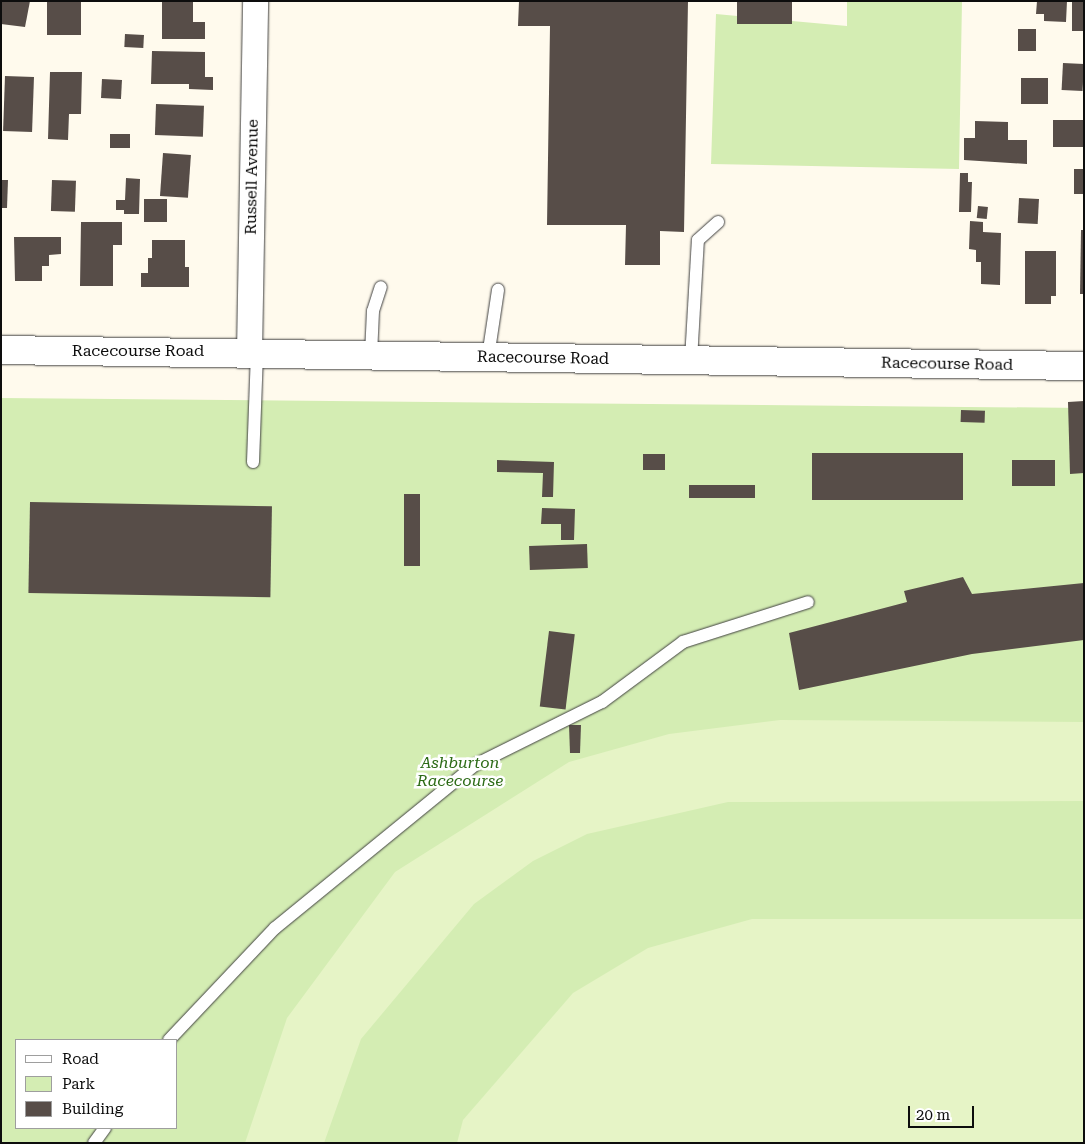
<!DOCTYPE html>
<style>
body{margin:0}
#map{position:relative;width:1085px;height:1144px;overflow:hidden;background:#fffaed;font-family:"Roboto Serif",serif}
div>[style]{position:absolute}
.green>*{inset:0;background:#d4edb3}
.pitch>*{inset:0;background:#e6f4c6}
.building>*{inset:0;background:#574d48;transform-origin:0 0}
.roads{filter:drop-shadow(0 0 1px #404040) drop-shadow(0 0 1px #404040)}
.service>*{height:12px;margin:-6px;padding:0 6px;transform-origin:6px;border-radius:6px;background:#fff}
.minor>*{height:25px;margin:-12.5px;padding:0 12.5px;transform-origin:12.5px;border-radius:12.5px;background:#fff}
.tertiary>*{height:28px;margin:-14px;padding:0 14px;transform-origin:14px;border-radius:14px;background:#fff}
span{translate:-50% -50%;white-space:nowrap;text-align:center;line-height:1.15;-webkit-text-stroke:5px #fff;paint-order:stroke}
.street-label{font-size:16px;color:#0d0d0d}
.park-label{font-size:16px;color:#2d6b17;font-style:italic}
.frame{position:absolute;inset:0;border:2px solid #0d0d0d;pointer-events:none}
.legend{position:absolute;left:15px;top:1039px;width:162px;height:90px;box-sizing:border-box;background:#fff;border:1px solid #9e9e9e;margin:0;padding:6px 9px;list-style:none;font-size:15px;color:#0d0d0d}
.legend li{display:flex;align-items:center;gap:10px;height:25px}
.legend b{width:25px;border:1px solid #9e9e9e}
.scale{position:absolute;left:908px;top:1106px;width:66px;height:22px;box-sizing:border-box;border:2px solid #0d0d0d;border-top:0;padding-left:6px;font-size:15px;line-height:18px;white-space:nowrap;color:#0d0d0d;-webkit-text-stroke:4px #fff;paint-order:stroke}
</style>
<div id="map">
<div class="green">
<div style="clip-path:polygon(847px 1px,962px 1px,959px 169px,711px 164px,716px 14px,847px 26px)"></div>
<div style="clip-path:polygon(evenodd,1px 398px,1084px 408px,1084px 1143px,1px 1143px,1px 398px,16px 1040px,176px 1040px,176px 1128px,16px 1128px,16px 1040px)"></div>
</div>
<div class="pitch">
<div style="clip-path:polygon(780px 720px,1084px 722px,1084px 801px,728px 802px,587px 834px,533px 861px,474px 904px,361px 1039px,324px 1143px,245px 1143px,287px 1018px,395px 872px,569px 762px,669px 734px)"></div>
<div style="clip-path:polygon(752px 919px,1084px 919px,1084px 1143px,457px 1143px,463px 1120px,573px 993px,648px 948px)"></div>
</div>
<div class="building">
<div style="clip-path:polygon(1px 1px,30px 1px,25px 27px,1px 24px)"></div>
<div style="left:47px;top:1px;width:34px;height:34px"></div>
<div style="clip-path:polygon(162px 1px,193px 1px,193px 22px,205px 22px,205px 39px,162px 39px)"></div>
<div style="clip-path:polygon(519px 1px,688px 1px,684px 232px,660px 231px,660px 265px,625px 265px,626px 225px,547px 225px,550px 26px,518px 26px)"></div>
<div style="left:737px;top:1px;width:55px;height:23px"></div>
<div style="clip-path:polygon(1037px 1px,1067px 1px,1066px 22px,1044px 21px,1044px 14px,1036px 14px)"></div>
<div style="left:1072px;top:2px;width:12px;height:29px"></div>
<div style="left:1018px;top:29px;width:18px;height:22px"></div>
<div style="left:125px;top:34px;width:19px;height:13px;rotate:3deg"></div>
<div style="clip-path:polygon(152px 51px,205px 52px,205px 77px,213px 77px,213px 90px,189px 89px,189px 84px,151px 84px)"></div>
<div style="left:1063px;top:63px;width:21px;height:27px;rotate:3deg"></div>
<div style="clip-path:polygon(50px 72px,82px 72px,81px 114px,69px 114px,68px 140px,48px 139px)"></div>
<div style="left:5px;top:76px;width:29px;height:55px;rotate:2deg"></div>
<div style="left:1021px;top:78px;width:27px;height:26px"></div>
<div style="left:102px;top:79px;width:20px;height:19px;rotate:3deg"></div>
<div style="left:156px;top:104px;width:48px;height:31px;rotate:2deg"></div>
<div style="left:1053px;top:120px;width:31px;height:27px"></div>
<div style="clip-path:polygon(975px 121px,1008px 122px,1008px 140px,1027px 140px,1027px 164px,964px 160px,964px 138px,975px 138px)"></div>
<div style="left:110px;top:134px;width:20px;height:14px"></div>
<div style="left:163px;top:153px;width:28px;height:43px;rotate:4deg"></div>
<div style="left:1074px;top:169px;width:10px;height:25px"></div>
<div style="clip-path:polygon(960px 173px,968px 173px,968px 182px,972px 182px,971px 212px,959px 212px)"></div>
<div style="clip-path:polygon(126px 178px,140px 179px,139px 214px,124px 214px,124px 210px,116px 210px,116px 200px,125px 200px)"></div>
<div style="clip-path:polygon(1px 180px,8px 180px,7px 208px,1px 208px)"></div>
<div style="left:52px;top:180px;width:24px;height:31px;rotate:2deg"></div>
<div style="left:1019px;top:198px;width:20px;height:25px;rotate:3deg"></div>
<div style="left:144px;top:199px;width:23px;height:23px"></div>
<div style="left:978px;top:206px;width:10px;height:12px;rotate:6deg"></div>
<div style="clip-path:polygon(970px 221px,983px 222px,983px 232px,1001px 233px,1000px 285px,981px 284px,981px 262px,976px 262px,976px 250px,969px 249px)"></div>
<div style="clip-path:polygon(81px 222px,122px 222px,122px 245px,113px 245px,113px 286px,80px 286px)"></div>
<div style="clip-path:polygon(1081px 230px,1084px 230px,1084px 294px,1080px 294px)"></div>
<div style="clip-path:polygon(14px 237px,61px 237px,61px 254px,49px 255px,49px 266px,42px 266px,42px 281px,15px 281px)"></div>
<div style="clip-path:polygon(152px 240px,185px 240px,185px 267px,189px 267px,189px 287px,141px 287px,141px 273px,148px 273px,148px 258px,152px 258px)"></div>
<div style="clip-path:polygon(1025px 251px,1056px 251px,1056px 296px,1051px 296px,1051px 304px,1025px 304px)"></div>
<div style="clip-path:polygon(1084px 401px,1084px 473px,1070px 474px,1068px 402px)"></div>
<div style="left:961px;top:410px;width:24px;height:12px;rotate:2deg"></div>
<div style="left:812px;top:453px;width:151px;height:47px"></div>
<div style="left:643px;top:454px;width:22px;height:16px"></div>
<div style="clip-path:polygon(497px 460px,554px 462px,553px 497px,542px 497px,543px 473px,497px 472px)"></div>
<div style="left:1012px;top:460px;width:43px;height:26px"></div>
<div style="left:689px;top:485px;width:66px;height:13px"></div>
<div style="left:404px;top:494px;width:16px;height:72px"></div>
<div style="left:30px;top:502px;width:242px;height:91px;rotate:1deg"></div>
<div style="clip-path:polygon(542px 508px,575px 509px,574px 540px,561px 540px,561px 524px,541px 524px)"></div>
<div style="left:587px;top:544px;width:24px;height:58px;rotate:88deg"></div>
<div style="clip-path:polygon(963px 577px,972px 594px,1084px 583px,1084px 640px,972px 654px,799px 690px,789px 633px,907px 602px,904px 591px)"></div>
<div style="left:549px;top:631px;width:26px;height:76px;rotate:7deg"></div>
<div style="clip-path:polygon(569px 725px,581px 725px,580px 753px,570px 753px)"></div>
</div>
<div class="roads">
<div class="service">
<div style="left:371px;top:355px;width:44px;rotate:-87.4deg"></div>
<div style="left:373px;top:311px;width:25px;rotate:-72deg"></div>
<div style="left:488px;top:357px;width:68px;rotate:-81.5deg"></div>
<div style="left:691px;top:360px;width:120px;rotate:-86.7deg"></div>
<div style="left:698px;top:240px;width:27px;rotate:-42deg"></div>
<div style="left:253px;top:462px;width:110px;rotate:-87.9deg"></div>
<div style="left:169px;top:1040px;width:154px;rotate:-46.6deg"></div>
<div style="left:275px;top:928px;width:258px;rotate:-39.2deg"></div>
<div style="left:475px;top:765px;width:142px;rotate:-26.4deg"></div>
<div style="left:602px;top:702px;width:101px;rotate:-36.5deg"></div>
<div style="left:683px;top:642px;width:131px;rotate:-17.7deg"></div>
<div style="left:94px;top:1143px;width:19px;rotate:-54deg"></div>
</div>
<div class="minor">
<div style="left:249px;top:352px;width:351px;rotate:-89deg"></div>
</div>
<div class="tertiary">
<div style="left:1px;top:350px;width:1083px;rotate:0.85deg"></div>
</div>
</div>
<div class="street-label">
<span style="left:252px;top:177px;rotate:-89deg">Russell Avenue</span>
<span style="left:138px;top:351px">Racecourse Road</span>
<span style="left:543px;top:358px;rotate:1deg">Racecourse Road</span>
<span style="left:947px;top:364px;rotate:1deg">Racecourse Road</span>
</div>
<div class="park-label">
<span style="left:460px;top:772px">Ashburton<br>Racecourse</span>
</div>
<div class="frame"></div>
<ul class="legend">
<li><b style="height:6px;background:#fff"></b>Road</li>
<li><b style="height:14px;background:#d4edb3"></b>Park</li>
<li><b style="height:14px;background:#574d48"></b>Building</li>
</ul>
<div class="scale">20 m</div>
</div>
